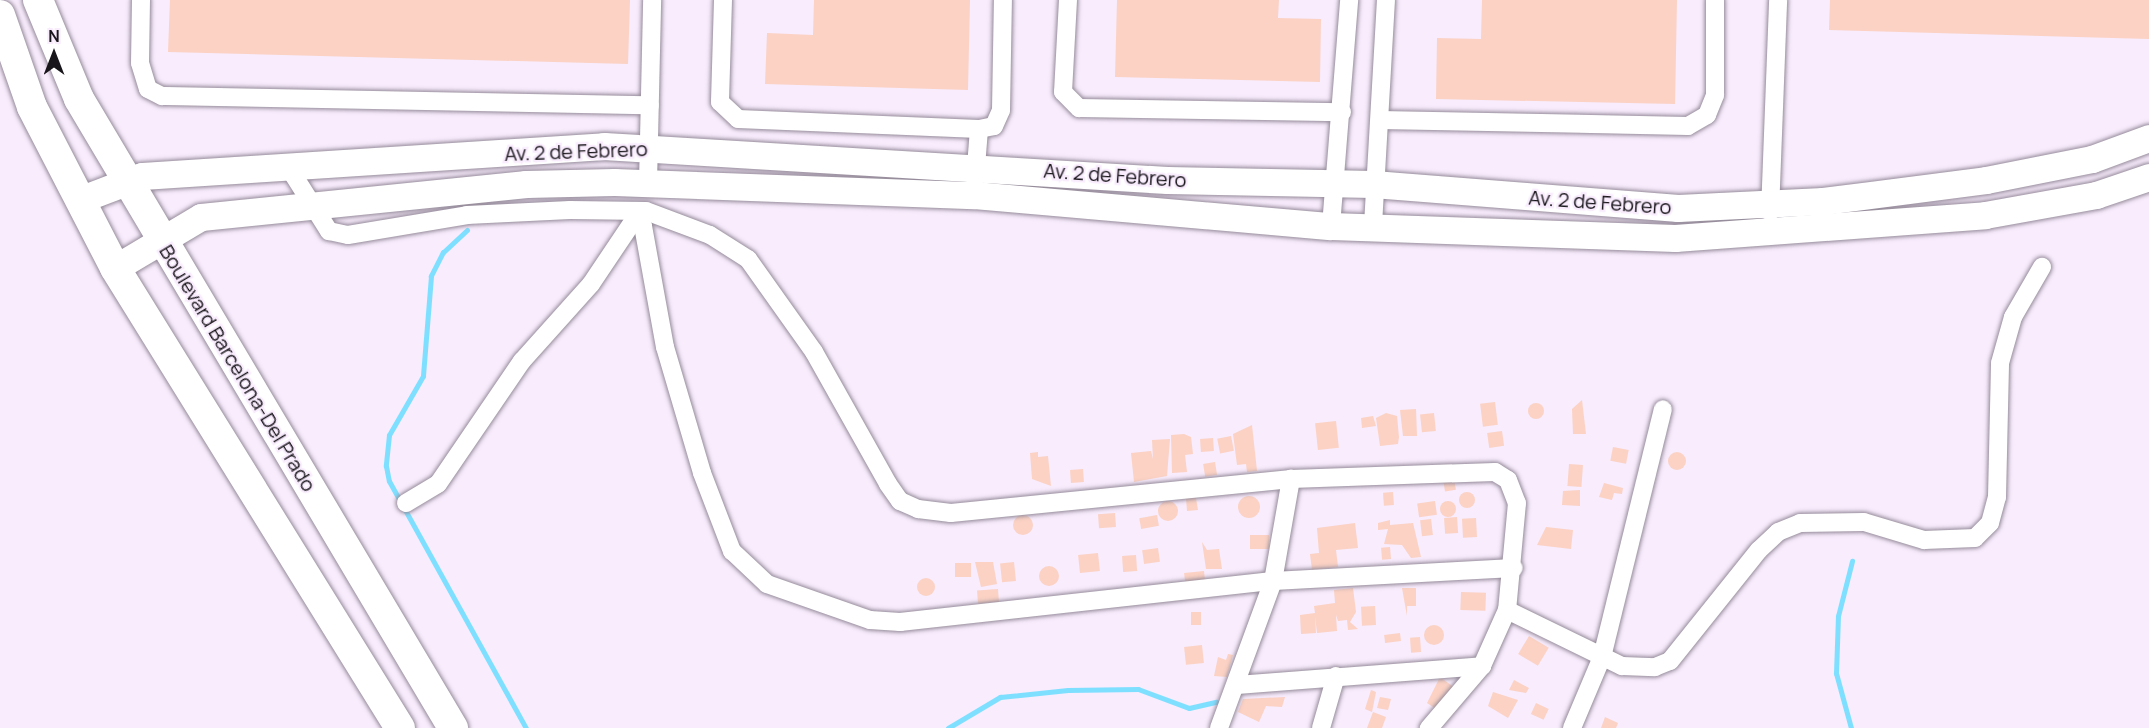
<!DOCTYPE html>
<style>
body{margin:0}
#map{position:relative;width:2149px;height:728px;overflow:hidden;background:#f8ecfd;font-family:Manrope,sans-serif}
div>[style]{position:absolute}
.stream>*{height:5px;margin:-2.5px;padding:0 2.5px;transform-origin:2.5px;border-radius:2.5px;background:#7fdfff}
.building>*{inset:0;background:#fbd2c4;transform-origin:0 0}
.round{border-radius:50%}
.roads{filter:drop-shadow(0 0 2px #958b9a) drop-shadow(0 0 2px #958b9a)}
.minor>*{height:18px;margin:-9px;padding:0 9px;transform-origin:9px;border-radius:9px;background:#fff}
.secondary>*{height:27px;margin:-13.5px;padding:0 13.5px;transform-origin:13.5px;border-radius:13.5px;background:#fff}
.primary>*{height:30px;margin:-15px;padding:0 15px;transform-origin:15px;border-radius:15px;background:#fff}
span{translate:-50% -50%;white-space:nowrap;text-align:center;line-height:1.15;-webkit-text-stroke:4.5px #f8ecfd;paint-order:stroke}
.street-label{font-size:20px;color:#19161b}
.north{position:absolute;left:24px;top:24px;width:60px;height:60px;-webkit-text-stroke:4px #f8ecfd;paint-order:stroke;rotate:0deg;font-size:16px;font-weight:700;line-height:24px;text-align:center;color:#19161b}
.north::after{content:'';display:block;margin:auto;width:21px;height:27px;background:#19161b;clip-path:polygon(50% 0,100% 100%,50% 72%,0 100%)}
</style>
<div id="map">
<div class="stream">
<div style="left:467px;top:230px;width:33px;rotate:137deg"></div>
<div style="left:443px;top:252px;width:27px;rotate:117deg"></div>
<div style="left:431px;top:276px;width:100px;rotate:94.6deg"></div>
<div style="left:423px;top:376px;width:68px;rotate:120deg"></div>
<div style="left:389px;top:435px;width:31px;rotate:96deg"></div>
<div style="left:386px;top:466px;width:15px;rotate:79deg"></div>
<div style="left:389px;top:481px;width:282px;rotate:61deg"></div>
<div style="left:948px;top:728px;width:61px;rotate:-30.8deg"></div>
<div style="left:1000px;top:697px;width:68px;rotate:-5.9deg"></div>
<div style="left:1068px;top:690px;width:70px;rotate:-0.8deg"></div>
<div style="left:1138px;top:689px;width:54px;rotate:20.4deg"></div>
<div style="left:1189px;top:708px;width:28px;rotate:-13deg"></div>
<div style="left:1851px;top:728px;width:57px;rotate:-105.3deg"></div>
<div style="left:1836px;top:673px;width:57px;rotate:-88deg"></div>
<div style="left:1838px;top:616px;width:57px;rotate:-75.7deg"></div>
</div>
<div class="building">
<div style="clip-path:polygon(170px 0,630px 0,628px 64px,168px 52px)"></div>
<div style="clip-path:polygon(814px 0,970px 0,968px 90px,765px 84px,767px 33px,813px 35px)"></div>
<div style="clip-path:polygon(1117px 0,1279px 0,1278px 18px,1321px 19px,1320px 82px,1115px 77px)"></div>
<div style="clip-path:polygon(1482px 0,1677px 0,1675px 104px,1436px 99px,1437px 38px,1481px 39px)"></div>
<div style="clip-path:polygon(1830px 0,2149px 0,2149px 39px,1829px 30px)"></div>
<div style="clip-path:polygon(1582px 400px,1586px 434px,1573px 434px,1572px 409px)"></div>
<div style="left:1495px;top:402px;width:23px;height:15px;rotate:83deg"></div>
<div class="round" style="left:1528px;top:403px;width:16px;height:16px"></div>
<div style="clip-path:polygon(1416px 409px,1417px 436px,1403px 436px,1400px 410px)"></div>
<div style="clip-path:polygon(1386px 413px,1397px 416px,1399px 437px,1398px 444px,1380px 446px,1376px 418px)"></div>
<div style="left:1434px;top:413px;width:18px;height:14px;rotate:84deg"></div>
<div style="clip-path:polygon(1373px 416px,1376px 426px,1362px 428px,1361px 418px)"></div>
<div style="left:1336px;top:421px;width:27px;height:21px;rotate:84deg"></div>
<div style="clip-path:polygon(1252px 425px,1257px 471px,1247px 472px,1246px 464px,1237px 465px,1233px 434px)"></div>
<div style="left:1502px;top:431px;width:15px;height:15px;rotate:82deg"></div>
<div style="clip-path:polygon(1184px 434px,1191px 437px,1193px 454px,1185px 455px,1187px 472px,1172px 473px,1171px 435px)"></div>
<div style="left:1231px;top:436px;width:15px;height:14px;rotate:79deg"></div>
<div style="left:1213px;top:438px;width:13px;height:13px;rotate:86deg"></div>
<div style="clip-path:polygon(1170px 439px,1167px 476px,1134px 482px,1131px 453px,1151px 451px,1153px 459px,1152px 440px)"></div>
<div style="left:1613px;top:447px;width:16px;height:14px;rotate:11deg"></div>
<div style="clip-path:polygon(1038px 452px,1038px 457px,1048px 456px,1051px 486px,1032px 479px,1030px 453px)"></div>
<div class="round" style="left:1668px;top:452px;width:18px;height:18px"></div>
<div style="left:1215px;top:462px;width:13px;height:12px;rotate:81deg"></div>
<div style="left:1569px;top:464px;width:14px;height:22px;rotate:4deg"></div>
<div style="left:1083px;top:469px;width:13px;height:13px;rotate:86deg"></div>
<div style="left:1454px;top:478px;width:12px;height:11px;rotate:81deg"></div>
<div style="clip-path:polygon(1604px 483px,1623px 488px,1622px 494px,1614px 493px,1612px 500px,1599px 497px)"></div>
<div style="clip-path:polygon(1580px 490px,1580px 506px,1562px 505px,1563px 491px)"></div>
<div class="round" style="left:1459px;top:492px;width:16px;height:16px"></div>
<div style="left:1393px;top:492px;width:13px;height:10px;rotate:86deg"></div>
<div class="round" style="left:1238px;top:496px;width:22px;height:22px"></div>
<div style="clip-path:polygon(1186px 498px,1196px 498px,1198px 510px,1187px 511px)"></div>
<div class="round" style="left:1158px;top:501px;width:20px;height:20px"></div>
<div style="left:1435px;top:501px;width:14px;height:18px;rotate:82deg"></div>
<div class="round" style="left:1440px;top:501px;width:16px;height:16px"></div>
<div style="left:1115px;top:513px;width:14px;height:17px;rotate:86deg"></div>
<div class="round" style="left:1013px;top:515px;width:20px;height:20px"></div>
<div style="left:1157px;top:515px;width:11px;height:18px;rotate:80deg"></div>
<div style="left:1457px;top:517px;width:16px;height:13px;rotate:86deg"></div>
<div style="left:1476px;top:518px;width:19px;height:14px;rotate:87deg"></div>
<div style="left:1431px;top:519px;width:16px;height:11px;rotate:83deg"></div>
<div style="clip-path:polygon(1390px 520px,1390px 525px,1413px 523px,1421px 557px,1411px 558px,1402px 545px,1384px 544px,1388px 529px,1378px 530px,1378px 523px)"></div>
<div style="clip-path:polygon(1355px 523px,1358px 548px,1336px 550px,1338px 567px,1312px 570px,1310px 554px,1319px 553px,1317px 528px)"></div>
<div style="clip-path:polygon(1546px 527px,1573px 530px,1571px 549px,1537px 545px)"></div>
<div style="left:1269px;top:535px;width:14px;height:19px;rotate:90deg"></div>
<div style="clip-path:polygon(1202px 542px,1207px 550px,1219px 549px,1222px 569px,1206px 569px)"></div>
<div style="left:1390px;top:547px;width:12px;height:9px;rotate:85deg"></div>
<div style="left:1158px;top:548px;width:14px;height:16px;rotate:82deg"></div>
<div style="left:1098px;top:553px;width:18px;height:20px;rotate:84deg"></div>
<div style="left:1136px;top:555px;width:16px;height:14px;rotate:86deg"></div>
<div style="clip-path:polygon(975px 562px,993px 562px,997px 584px,981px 587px)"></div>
<div style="left:1014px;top:562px;width:19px;height:14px;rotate:84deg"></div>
<div style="left:971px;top:563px;width:14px;height:16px;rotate:90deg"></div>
<div class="round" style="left:1039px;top:566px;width:20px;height:20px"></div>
<div style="left:1204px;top:571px;width:10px;height:20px;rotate:84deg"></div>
<div class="round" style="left:917px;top:578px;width:18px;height:18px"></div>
<div style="clip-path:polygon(1353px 588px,1356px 612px,1350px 622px,1358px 629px,1348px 630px,1347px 620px,1338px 621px,1336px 615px,1337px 631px,1317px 633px,1315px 616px,1316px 633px,1301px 634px,1300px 615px,1315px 613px,1314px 606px,1335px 603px,1334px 590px)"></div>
<div style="clip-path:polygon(1402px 588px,1416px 588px,1416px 606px,1407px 606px,1407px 616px)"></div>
<div style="left:998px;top:589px;width:13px;height:21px;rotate:86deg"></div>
<div style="left:1461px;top:592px;width:25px;height:18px;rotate:2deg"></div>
<div style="left:1375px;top:606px;width:19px;height:14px;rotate:87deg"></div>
<div style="left:1191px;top:612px;width:10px;height:13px"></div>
<div class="round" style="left:1424px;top:625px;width:20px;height:20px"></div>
<div style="left:1400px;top:633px;width:8px;height:16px;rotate:83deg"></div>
<div style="left:1529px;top:636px;width:23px;height:21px;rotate:31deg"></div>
<div style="left:1420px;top:637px;width:15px;height:10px;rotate:86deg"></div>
<div style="left:1202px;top:645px;width:18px;height:18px;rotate:84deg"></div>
<div style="clip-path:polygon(1228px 654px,1233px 655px,1227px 677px,1214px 676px,1218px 657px,1226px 660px)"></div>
<div style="clip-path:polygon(1440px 677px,1455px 688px,1439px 711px,1427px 703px)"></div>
<div style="clip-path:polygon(1514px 680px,1529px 688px,1526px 693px,1509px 690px)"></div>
<div style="clip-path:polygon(1371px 690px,1376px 692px,1372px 712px,1365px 709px)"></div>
<div style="clip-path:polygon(1493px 692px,1518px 700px,1508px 718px,1488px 706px)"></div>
<div style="clip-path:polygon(1285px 697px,1282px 707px,1266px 706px,1259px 722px,1238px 712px,1243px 699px)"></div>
<div style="clip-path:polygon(1380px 697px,1391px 699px,1388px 710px,1377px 708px)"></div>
<div style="left:1536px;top:703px;width:14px;height:12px;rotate:25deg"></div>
<div style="clip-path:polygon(1373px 712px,1386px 717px,1382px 728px,1367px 728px)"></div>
<div style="clip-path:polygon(1605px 717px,1618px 723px,1616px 728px,1601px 728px)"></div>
</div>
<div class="roads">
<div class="minor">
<div style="left:141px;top:0;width:63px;rotate:90.9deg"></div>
<div style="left:140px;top:63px;width:27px;rotate:73deg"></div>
<div style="left:148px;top:89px;width:16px;rotate:27deg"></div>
<div style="left:162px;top:96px;width:488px;rotate:1.1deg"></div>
<div style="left:723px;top:0;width:102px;rotate:91.7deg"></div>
<div style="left:720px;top:102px;width:25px;rotate:43deg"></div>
<div style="left:738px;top:119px;width:241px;rotate:2.4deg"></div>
<div style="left:979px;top:129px;width:15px;rotate:-11deg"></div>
<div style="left:994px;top:126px;width:17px;rotate:-66deg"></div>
<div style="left:1001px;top:110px;width:110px;rotate:-89deg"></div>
<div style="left:1068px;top:0;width:92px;rotate:93.1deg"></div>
<div style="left:1063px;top:92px;width:23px;rotate:45deg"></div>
<div style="left:1079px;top:108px;width:263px;rotate:0.9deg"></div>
<div style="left:1380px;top:120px;width:308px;rotate:1.1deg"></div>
<div style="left:1688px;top:126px;width:22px;rotate:-30deg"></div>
<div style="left:1707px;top:115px;width:22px;rotate:-68deg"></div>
<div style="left:1715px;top:95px;width:95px;rotate:-90deg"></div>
<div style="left:289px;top:168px;width:75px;rotate:57.6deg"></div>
<div style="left:329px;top:231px;width:19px;rotate:12deg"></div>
<div style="left:348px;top:235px;width:121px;rotate:-9.5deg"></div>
<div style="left:467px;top:215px;width:103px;rotate:-2.8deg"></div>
<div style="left:570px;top:210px;width:76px;rotate:0.8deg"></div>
<div style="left:646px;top:211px;width:68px;rotate:20.6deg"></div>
<div style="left:710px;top:235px;width:45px;rotate:32.3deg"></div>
<div style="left:748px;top:259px;width:114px;rotate:54.6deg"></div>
<div style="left:814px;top:352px;width:151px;rotate:60.7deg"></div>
<div style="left:888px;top:484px;width:21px;rotate:55deg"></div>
<div style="left:900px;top:501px;width:20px;rotate:24deg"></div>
<div style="left:918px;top:509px;width:33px;rotate:7deg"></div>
<div style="left:951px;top:513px;width:342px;rotate:-5.7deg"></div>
<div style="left:1291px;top:479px;width:204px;rotate:-2deg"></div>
<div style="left:1495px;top:472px;width:15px;rotate:32deg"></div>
<div style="left:1508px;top:480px;width:25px;rotate:69deg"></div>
<div style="left:1517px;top:503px;width:107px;rotate:95.3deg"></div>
<div style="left:1507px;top:610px;width:61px;rotate:114.1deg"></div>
<div style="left:1482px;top:666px;width:82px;rotate:130.5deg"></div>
<div style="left:975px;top:179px;width:50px;rotate:-85.4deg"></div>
<div style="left:648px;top:183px;width:183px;rotate:-88.7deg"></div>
<div style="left:1770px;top:212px;width:212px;rotate:-87.8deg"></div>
<div style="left:1373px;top:225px;width:225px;rotate:-86.7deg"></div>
<div style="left:1331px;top:226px;width:227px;rotate:-85.4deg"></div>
<div style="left:406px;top:503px;width:37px;rotate:-31deg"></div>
<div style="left:438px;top:484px;width:149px;rotate:-55.7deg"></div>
<div style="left:522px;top:361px;width:103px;rotate:-48.1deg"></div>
<div style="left:591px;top:284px;width:77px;rotate:-56.1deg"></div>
<div style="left:634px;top:220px;width:11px;rotate:34deg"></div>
<div style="left:643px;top:226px;width:123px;rotate:79.7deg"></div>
<div style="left:665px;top:347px;width:131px;rotate:73.6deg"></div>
<div style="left:702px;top:473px;width:84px;rotate:69deg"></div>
<div style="left:732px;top:551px;width:48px;rotate:43.3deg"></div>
<div style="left:767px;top:584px;width:109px;rotate:19.3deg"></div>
<div style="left:870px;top:620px;width:30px;rotate:4deg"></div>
<div style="left:900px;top:622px;width:375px;rotate:-6.3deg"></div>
<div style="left:1273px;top:581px;width:241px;rotate:-3.1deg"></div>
<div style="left:1507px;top:610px;width:128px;rotate:26deg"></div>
<div style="left:1622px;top:666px;width:33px;rotate:2deg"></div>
<div style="left:1655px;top:667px;width:16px;rotate:-22deg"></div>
<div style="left:1670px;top:661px;width:142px;rotate:-51.3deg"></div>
<div style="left:1759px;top:550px;width:26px;rotate:-43deg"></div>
<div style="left:1778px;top:532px;width:24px;rotate:-22deg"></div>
<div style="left:1800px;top:523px;width:64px;rotate:-0.9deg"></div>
<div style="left:1864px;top:522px;width:63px;rotate:16.7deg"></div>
<div style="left:1924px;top:540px;width:51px;rotate:-2.2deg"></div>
<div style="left:1975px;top:538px;width:21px;rotate:-45deg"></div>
<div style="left:1990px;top:523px;width:27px;rotate:-75deg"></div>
<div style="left:1997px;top:497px;width:134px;rotate:-88.7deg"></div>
<div style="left:2000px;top:363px;width:48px;rotate:-74.2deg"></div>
<div style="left:2013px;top:317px;width:58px;rotate:-59.9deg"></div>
<div style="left:1237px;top:685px;width:246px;rotate:-4.4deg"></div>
<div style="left:1219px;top:728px;width:157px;rotate:-69.8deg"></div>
<div style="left:1273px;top:581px;width:104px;rotate:-80deg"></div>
<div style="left:1321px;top:728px;width:54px;rotate:-73.9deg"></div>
<div style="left:1572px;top:728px;width:77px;rotate:-67.1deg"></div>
<div style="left:1602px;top:657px;width:255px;rotate:-76.2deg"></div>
</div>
<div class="secondary">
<div style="left:79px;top:200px;width:67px;rotate:-20.9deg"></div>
<div style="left:142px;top:176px;width:463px;rotate:-3.7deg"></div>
<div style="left:604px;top:146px;width:564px;rotate:3.46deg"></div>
<div style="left:1167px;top:180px;width:206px;rotate:1.1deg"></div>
<div style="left:1373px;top:184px;width:306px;rotate:4.5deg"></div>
<div style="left:1678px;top:208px;width:145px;rotate:-2.8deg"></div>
<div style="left:1823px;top:201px;width:164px;rotate:-7.3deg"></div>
<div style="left:1986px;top:180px;width:108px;rotate:-11.2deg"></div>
<div style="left:2092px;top:159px;width:61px;rotate:-20.2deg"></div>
<div style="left:115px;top:268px;width:100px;rotate:-30.7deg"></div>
<div style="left:201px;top:217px;width:327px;rotate:-5.8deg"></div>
<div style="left:526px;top:184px;width:88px;rotate:-1.3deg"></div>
<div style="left:614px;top:182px;width:360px;rotate:2.1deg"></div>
<div style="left:974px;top:195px;width:358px;rotate:5deg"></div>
<div style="left:1331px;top:226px;width:344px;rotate:2deg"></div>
<div style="left:1675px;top:238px;width:311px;rotate:-4.2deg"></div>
<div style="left:1985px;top:215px;width:113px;rotate:-10.2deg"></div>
<div style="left:2096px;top:195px;width:56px;rotate:-18.8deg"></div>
</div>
<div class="primary">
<div style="left:38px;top:0;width:107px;rotate:67.5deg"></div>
<div style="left:79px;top:99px;width:732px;rotate:59.26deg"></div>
<div style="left:0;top:15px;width:97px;rotate:70.8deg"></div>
<div style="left:32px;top:107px;width:181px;rotate:62.7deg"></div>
<div style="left:115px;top:268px;width:541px;rotate:58.22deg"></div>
</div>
</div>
<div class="street-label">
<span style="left:576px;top:151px;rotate:-2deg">Av. 2 de Febrero</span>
<span style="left:1115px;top:175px;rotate:4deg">Av. 2 de Febrero</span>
<span style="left:1600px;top:202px;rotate:4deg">Av. 2 de Febrero</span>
<span style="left:238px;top:368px;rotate:59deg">Boulevard Barcelona-Del Prado</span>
</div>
<div class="north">N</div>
</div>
